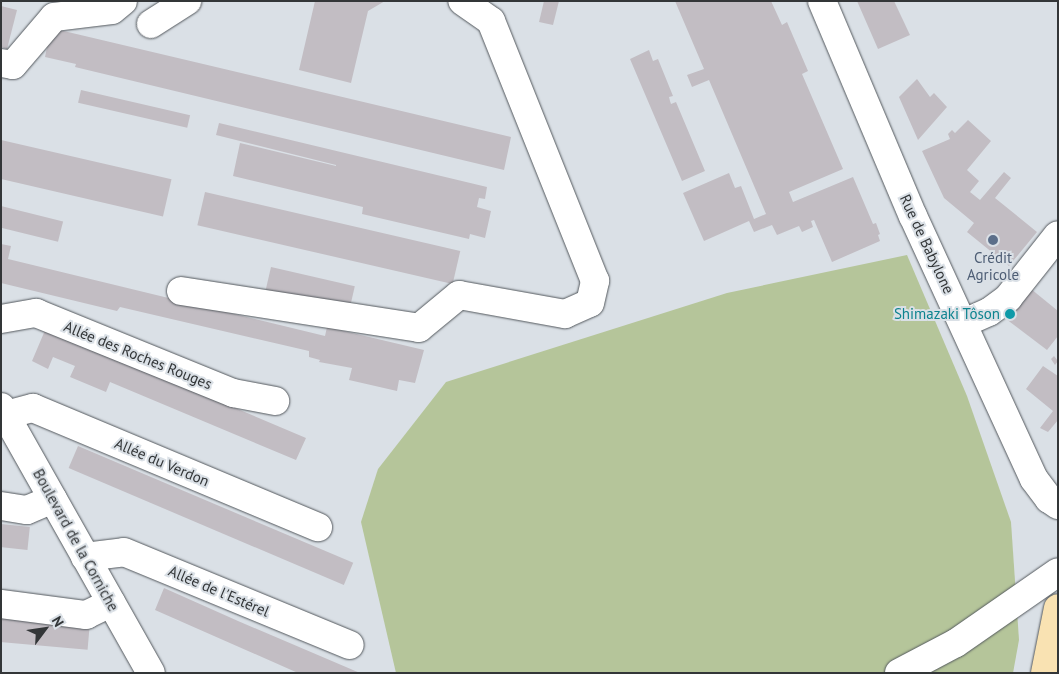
<!DOCTYPE html>
<meta charset="utf-8">
<style>
body{margin:0}
#map{position:relative;width:1059px;height:674px;overflow:hidden;background:#dae0e6;font-family:"PT Sans",sans-serif}
div>[style]{position:absolute}
.green>*{inset:0;background:#b5c59a}
.building>*{inset:0;background:#c2bdc3;transform-origin:0 0}
.roads{filter:drop-shadow(0 0 1px #53585d) drop-shadow(0 0 1px #53585d)}
.minor>*{height:28px;margin:-14px;padding:0 14px;transform-origin:14px;border-radius:14px;background:#fff}
.major>*{height:28px;margin:-14px;padding:0 14px;transform-origin:14px;border-radius:14px;background:#f9e2b2}
.dots>*{width:14px;height:14px;translate:-50% -50%;box-sizing:border-box;border:2px solid #dae0e6;border-radius:50%}
span{translate:-50% -50%;white-space:nowrap;text-align:center;line-height:1.15;-webkit-text-stroke:4px #dae0e6;paint-order:stroke}
.street-label{font-size:15px;color:#333638}
.service-label{font-size:15px;color:#4e5e75}
.culture-label{font-size:15px;color:#0d838f}
.right{translate:-100% -50%;text-align:right}
.frame{position:absolute;inset:0;border:2px solid #333638;pointer-events:none}
.north{position:absolute;left:20px;top:604px;width:50px;height:50px;-webkit-text-stroke:4px #dae0e6;paint-order:stroke;rotate:59deg;font-size:14px;font-weight:700;line-height:20px;text-align:center;color:#333638}
.north::after{content:'';display:block;margin:auto;width:18px;height:22px;background:#333638;clip-path:polygon(50% 0,100% 100%,50% 72%,0 100%)}
</style>
<div id="map">
<div class="green">
<div style="clip-path:polygon(907px 255px,967px 396px,1011px 522px,1019px 640px,1013px 673px,396px 673px,361px 522px,378px 469px,446px 382px,727px 293px)"></div>
</div>
<div class="building">
<div style="clip-path:polygon(315px 1px,385px 1px,368px 11px,351px 83px,299px 70px)"></div>
<div style="clip-path:polygon(544px 1px,559px 1px,553px 25px,539px 22px)"></div>
<div style="clip-path:polygon(675px 1px,771px 1px,782px 25px,787px 22px,808px 71px,802px 74px,843px 169px,789px 192px,793px 202px,853px 177px,873px 224px,876px 223px,880px 234px,878px 235px,880px 241px,832px 262px,814px 220px,811px 221px,813px 227px,802px 232px,799px 226px,777px 235px,772px 225px,754px 232px,749px 221px,704px 241px,683px 193px,729px 173px,735px 188px,741px 186px,754px 219px,766px 214px,709px 80px,692px 87px,687px 75px,704px 69px)"></div>
<div style="clip-path:polygon(857px 1px,894px 1px,910px 35px,878px 49px)"></div>
<div style="clip-path:polygon(1px 6px,17px 10px,7px 49px,1px 47px)"></div>
<div style="clip-path:polygon(51px 28px,511px 137px,504px 170px,75px 67px,76px 64px,45px 57px)"></div>
<div style="clip-path:polygon(649px 50px,653px 61px,658px 59px,673px 96px,669px 97px,670px 101px,671px 104px,676px 102px,705px 171px,682px 181px,630px 59px)"></div>
<div style="clip-path:polygon(917px 79px,930px 97px,934px 93px,947px 107px,918px 140px,899px 97px)"></div>
<div style="left:81px;top:90px;width:112px;height:13px;rotate:13deg"></div>
<div style="clip-path:polygon(968px 120px,991px 141px,967px 170px,979px 181px,970px 192px,980px 200px,1004px 172px,1011px 178px,995px 198px,1037px 232px,1009px 266px,967px 232px,974px 223px,944px 198px,922px 151px,950px 139px,948px 134px,952px 130px,955px 133px)"></div>
<div style="clip-path:polygon(219px 123px,487px 187px,485px 199px,479px 198px,477px 207px,491px 211px,485px 238px,470px 234px,469px 239px,362px 214px,363px 207px,233px 176px,240px 143px,336px 166px,336px 165px,216px 135px)"></div>
<div style="left:1px;top:140px;width:175px;height:38px;rotate:13deg"></div>
<div style="left:205px;top:192px;width:262px;height:34px;rotate:13deg"></div>
<div style="left:1px;top:206px;width:64px;height:21px;rotate:14deg"></div>
<div style="clip-path:polygon(1px 244px,11px 246px,8px 259px,325px 336px,327px 327px,424px 350px,415px 383px,399px 380px,397px 391px,349px 380px,352px 368px,319px 362px,320px 360px,309px 357px,309px 351px,120px 307px,117px 311px,1px 283px)"></div>
<div style="left:271px;top:267px;width:86px;height:28px;rotate:13deg"></div>
<div style="clip-path:polygon(1031px 289px,1058px 311px,1058px 336px,1047px 350px,1006px 319px)"></div>
<div style="clip-path:polygon(46px 328px,306px 438px,296px 460px,110px 382px,106px 392px,70px 377px,75px 366px,53px 357px,48px 369px,32px 361px)"></div>
<div style="clip-path:polygon(1054px 356px,1058px 361px,1055px 365px,1051px 359px)"></div>
<div style="clip-path:polygon(1043px 366px,1058px 376px,1058px 420px,1048px 432px,1040px 428px,1053px 411px,1026px 389px)"></div>
<div style="left:78px;top:446px;width:299px;height:24px;rotate:23deg"></div>
<div style="left:1px;top:524px;width:29px;height:23px;rotate:6deg"></div>
<div style="clip-path:polygon(164px 588px,238px 621px,360px 673px,298px 673px,155px 610px)"></div>
<div style="left:1px;top:618px;width:89px;height:24px;rotate:5deg"></div>
</div>
<div class="roads">
<div class="minor">
<div style="left:822px;top:1px;width:233px;rotate:67.1deg"></div>
<div style="left:913px;top:216px;width:289px;rotate:65.3deg"></div>
<div style="left:1034px;top:479px;width:25px;rotate:53deg"></div>
<div style="left:1049px;top:499px;width:11px;rotate:34deg"></div>
<div style="left:151px;top:24px;width:43px;rotate:-32.6deg"></div>
<div style="left:1px;top:63px;width:12px;rotate:9deg"></div>
<div style="left:13px;top:65px;width:63px;rotate:-49.5deg"></div>
<div style="left:54px;top:17px;width:58px;rotate:-6.9deg"></div>
<div style="left:112px;top:10px;width:14px;rotate:-39deg"></div>
<div style="left:181px;top:291px;width:241px;rotate:8.8deg"></div>
<div style="left:419px;top:328px;width:52px;rotate:-39.5deg"></div>
<div style="left:459px;top:295px;width:108px;rotate:10.2deg"></div>
<div style="left:565px;top:314px;width:27px;rotate:-24deg"></div>
<div style="left:590px;top:303px;width:23px;rotate:-77deg"></div>
<div style="left:595px;top:281px;width:280px;rotate:-111.8deg"></div>
<div style="left:491px;top:21px;width:35px;rotate:-145deg"></div>
<div style="left:1px;top:319px;width:36px;rotate:-10deg"></div>
<div style="left:36px;top:313px;width:213px;rotate:22.1deg"></div>
<div style="left:233px;top:393px;width:43px;rotate:10.8deg"></div>
<div style="left:964px;top:323px;width:27px;rotate:-24deg"></div>
<div style="left:989px;top:312px;width:24px;rotate:-36deg"></div>
<div style="left:1008px;top:298px;width:80px;rotate:-51.6deg"></div>
<div style="left:1px;top:407px;width:305px;rotate:60.6deg"></div>
<div style="left:6px;top:415px;width:28px;rotate:-15deg"></div>
<div style="left:33px;top:408px;width:309px;rotate:22.7deg"></div>
<div style="left:1px;top:506px;width:26px;rotate:9deg"></div>
<div style="left:27px;top:510px;width:28px;rotate:-23deg"></div>
<div style="left:85px;top:557px;width:39px;rotate:-7deg"></div>
<div style="left:124px;top:552px;width:244px;rotate:22.4deg"></div>
<div style="left:1px;top:604px;width:86px;rotate:7.4deg"></div>
<div style="left:86px;top:615px;width:28px;rotate:-26deg"></div>
<div style="left:899px;top:673px;width:64px;rotate:-27.8deg"></div>
<div style="left:956px;top:643px;width:124px;rotate:-34.8deg"></div>
</div>
<div class="major">
<div style="left:1045px;top:673px;width:66px;rotate:-78.7deg"></div>
</div>
</div>
<div class="dots">
<div style="left:993px;top:240px;background:#5c6f8a"></div>
<div style="left:1010px;top:314px;background:#0f9aa8"></div>
</div>
<div class="street-label">
<span style="left:927px;top:244px;rotate:65deg">Rue de Babylone</span>
<span style="left:138px;top:355px;rotate:22deg">Allée des Roches Rouges</span>
<span style="left:162px;top:462px;rotate:23deg">Allée du Verdon</span>
<span style="left:76px;top:540px;rotate:61deg">Boulevard de la Corniche</span>
<span style="left:219px;top:591px;rotate:23deg">Allée de l'Estérel</span>
</div>
<div class="service-label">
<span style="left:993px;top:266px">Crédit<br>Agricole</span>
</div>
<div class="culture-label">
<span class="right" style="left:1000px;top:314px">Shimazaki Tôson</span>
</div>
<div class="frame"></div>
<div class="north">N</div>
</div>
